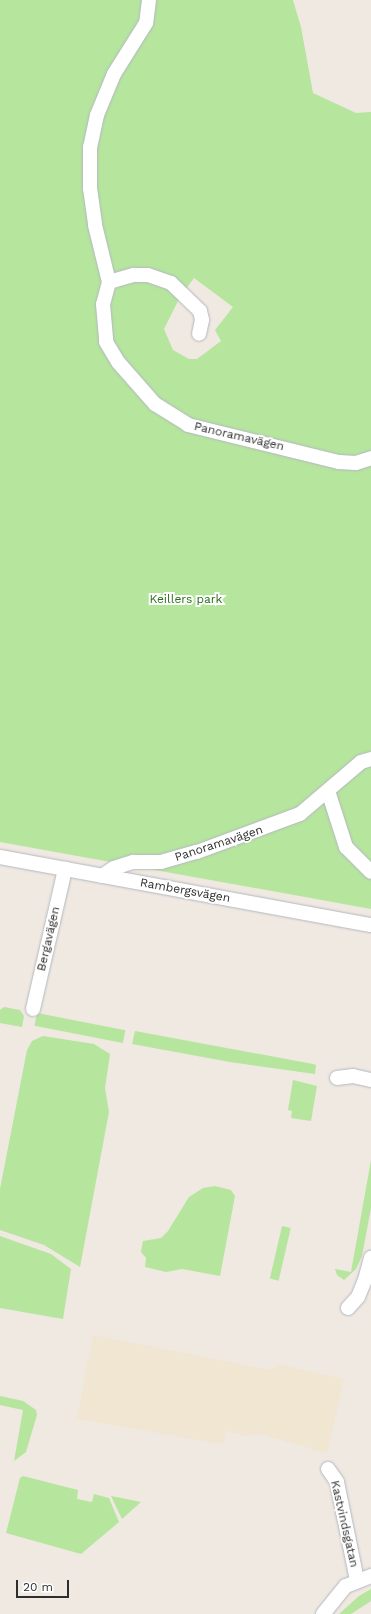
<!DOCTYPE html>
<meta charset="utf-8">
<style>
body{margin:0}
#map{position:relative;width:371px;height:1614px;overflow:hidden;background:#efe9e1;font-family:"Work Sans",sans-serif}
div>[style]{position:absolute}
.education>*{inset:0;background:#f0e6d1}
.green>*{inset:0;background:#b6e59e;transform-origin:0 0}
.roads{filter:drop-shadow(0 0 1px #b4b7c1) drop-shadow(0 0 1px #b4b7c1)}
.minor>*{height:14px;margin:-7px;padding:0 7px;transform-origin:7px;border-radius:7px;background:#fff}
span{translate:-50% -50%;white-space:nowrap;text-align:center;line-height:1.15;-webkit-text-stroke:4px #fff;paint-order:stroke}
.street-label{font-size:12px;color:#2e2e2e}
.park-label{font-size:12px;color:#2c6e1b}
.scale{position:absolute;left:16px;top:1580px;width:53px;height:18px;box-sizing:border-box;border:2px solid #2e2e2e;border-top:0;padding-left:5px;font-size:12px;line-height:14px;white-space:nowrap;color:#2e2e2e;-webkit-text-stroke:3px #fff;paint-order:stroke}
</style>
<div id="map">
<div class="education">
<div style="clip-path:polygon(93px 1335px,270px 1370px,282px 1365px,344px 1379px,327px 1453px,260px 1434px,246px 1436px,227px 1431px,223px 1444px,77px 1419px)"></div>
</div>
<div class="green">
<div style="clip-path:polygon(evenodd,0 0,293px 0,301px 27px,313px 93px,356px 113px,371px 112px,371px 909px,0 842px,0 0,194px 278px,233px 307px,215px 330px,221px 341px,197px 359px,189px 359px,173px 350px,164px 329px,180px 297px,194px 278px)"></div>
<div style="clip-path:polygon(4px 1007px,20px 1010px,24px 1016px,22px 1027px,0 1023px,0 1010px)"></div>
<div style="left:37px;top:1013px;width:90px;height:13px;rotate:11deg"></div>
<div style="clip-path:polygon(135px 1031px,313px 1064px,316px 1065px,315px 1074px,230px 1062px,132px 1044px)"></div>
<div style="clip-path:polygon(43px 1036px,94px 1044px,110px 1054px,105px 1088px,109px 1112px,80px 1267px,44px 1245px,0 1230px,0 1189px,27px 1050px,32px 1041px)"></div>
<div style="clip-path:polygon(293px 1080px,317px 1086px,311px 1121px,291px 1118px,292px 1111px,288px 1110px)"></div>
<div style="clip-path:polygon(371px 1160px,371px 1208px,362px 1256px,356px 1269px,344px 1280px,337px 1275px,335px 1269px,351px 1272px)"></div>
<div style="clip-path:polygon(215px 1186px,231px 1190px,235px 1196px,220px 1276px,182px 1269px,166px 1272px,145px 1267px,146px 1258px,141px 1252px,143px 1241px,161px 1238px,168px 1231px,189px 1197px,203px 1188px)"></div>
<div style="left:282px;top:1226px;width:9px;height:54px;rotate:13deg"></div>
<div style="clip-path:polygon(0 1236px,51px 1254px,71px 1269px,63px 1319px,0 1308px)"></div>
<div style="clip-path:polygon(0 1396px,23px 1401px,36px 1410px,37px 1415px,26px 1452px,14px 1461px,23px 1410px,0 1405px)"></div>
<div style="clip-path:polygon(23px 1476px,78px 1490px,77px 1499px,92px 1502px,94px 1494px,109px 1498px,119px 1522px,81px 1554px,6px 1533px,20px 1478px)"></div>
<div style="clip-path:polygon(111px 1496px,141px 1502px,122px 1519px)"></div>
<div style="clip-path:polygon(371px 1589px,371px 1601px,351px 1614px,339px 1614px,359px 1596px)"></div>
</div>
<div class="roads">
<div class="minor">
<div style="left:149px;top:0;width:23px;rotate:97deg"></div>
<div style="left:146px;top:23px;width:60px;rotate:122.1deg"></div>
<div style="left:114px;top:74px;width:44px;rotate:112.5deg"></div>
<div style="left:97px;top:115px;width:33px;rotate:102deg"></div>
<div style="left:90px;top:147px;width:41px;rotate:90deg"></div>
<div style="left:90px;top:188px;width:37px;rotate:82deg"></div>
<div style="left:95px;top:225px;width:59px;rotate:76.2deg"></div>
<div style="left:109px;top:282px;width:23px;rotate:105deg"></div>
<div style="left:103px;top:304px;width:38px;rotate:85deg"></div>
<div style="left:106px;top:342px;width:23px;rotate:59deg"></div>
<div style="left:118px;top:362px;width:56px;rotate:48.6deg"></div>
<div style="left:155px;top:404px;width:39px;rotate:32deg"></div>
<div style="left:188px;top:425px;width:155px;rotate:13.8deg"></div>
<div style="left:339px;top:462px;width:17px;rotate:3deg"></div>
<div style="left:356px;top:463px;width:16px;rotate:-18deg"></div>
<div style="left:109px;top:282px;width:26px;rotate:-16deg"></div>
<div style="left:134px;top:275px;width:14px"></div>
<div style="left:148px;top:275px;width:24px;rotate:19deg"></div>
<div style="left:171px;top:283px;width:40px;rotate:44deg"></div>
<div style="left:200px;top:311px;width:9px;rotate:77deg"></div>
<div style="left:202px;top:320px;width:14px;rotate:102deg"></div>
<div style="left:328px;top:791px;width:59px;rotate:72.2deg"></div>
<div style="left:346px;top:847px;width:35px;rotate:45deg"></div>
<div style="left:0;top:857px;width:377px;rotate:10.4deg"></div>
<div style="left:102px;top:876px;width:14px;rotate:-34deg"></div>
<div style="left:114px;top:868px;width:20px;rotate:-18deg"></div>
<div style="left:133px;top:862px;width:28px"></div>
<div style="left:161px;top:862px;width:37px;rotate:-16deg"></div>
<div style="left:197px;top:852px;width:110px;rotate:-20.3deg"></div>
<div style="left:300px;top:814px;width:80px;rotate:-40.4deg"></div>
<div style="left:361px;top:762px;width:10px;rotate:-17deg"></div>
<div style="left:33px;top:1009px;width:144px;rotate:-77.1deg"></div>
<div style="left:337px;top:1078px;width:16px;rotate:-7deg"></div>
<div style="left:353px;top:1076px;width:18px;rotate:13deg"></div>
<div style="left:348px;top:1308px;width:15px;rotate:-48deg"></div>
<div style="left:358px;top:1297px;width:18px;rotate:-68deg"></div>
<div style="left:365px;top:1280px;width:23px;rotate:-75deg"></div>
<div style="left:328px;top:1469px;width:16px;rotate:55deg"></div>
<div style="left:337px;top:1482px;width:100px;rotate:78.5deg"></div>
<div style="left:323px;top:1614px;width:36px;rotate:-51deg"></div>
<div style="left:346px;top:1586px;width:27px;rotate:-22deg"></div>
</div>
</div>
<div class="street-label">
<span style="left:239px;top:437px;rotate:13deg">Panoramavägen</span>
<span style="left:219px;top:844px;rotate:-18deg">Panoramavägen</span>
<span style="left:185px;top:891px;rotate:10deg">Rambergsvägen</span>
<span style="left:49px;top:939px;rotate:-77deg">Bergavägen</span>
<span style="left:344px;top:1524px;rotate:77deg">Kastvindsgatan</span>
</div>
<div class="park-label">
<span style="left:186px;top:600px">Keillers park</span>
</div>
<div class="scale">20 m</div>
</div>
